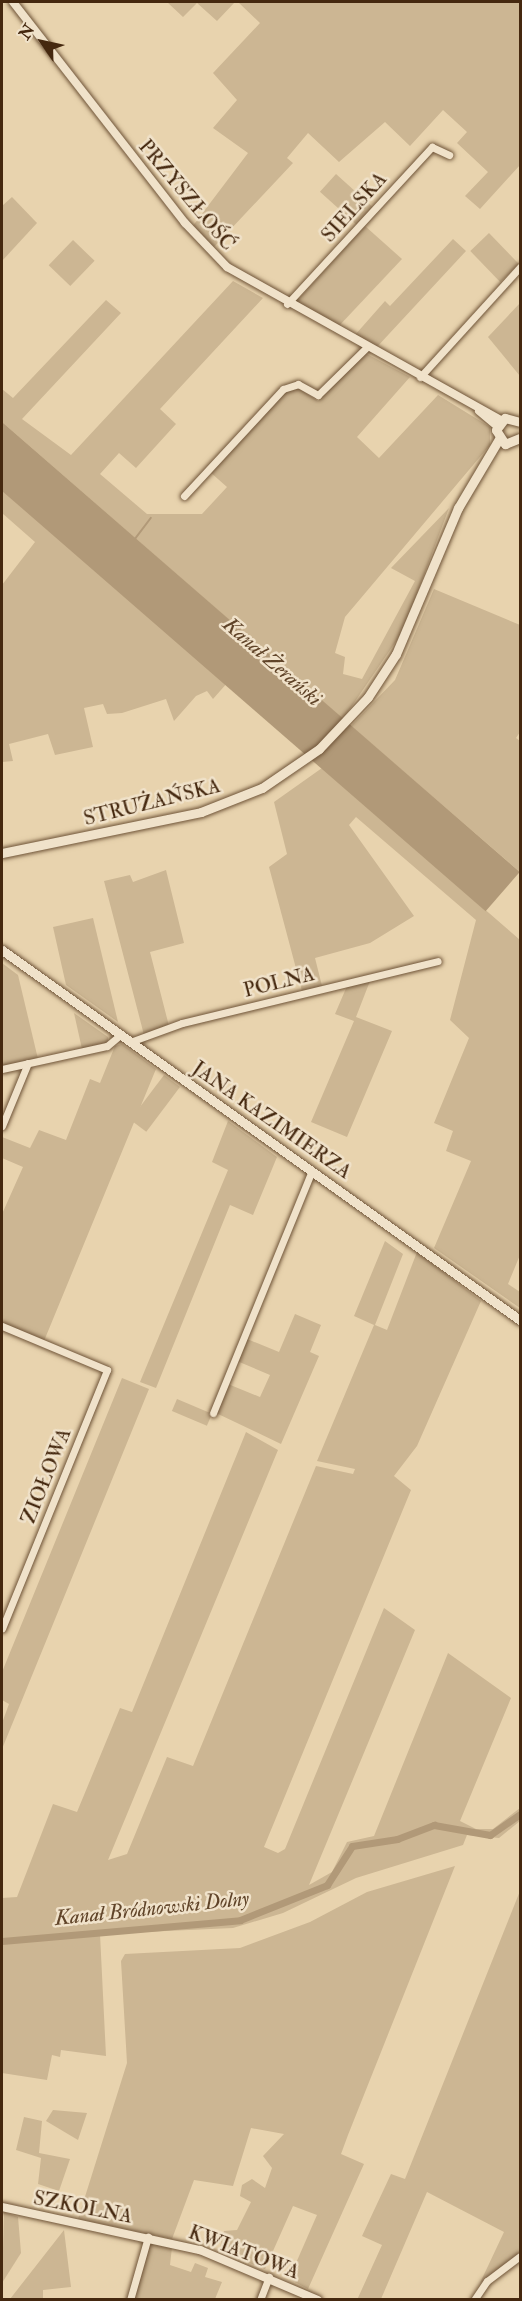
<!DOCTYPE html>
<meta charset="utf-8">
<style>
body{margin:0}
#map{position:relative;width:522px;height:2301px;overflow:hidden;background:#e8d3ae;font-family:"IM FELL Double Pica",serif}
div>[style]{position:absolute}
.green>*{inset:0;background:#ccb693;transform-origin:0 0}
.water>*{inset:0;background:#b19978;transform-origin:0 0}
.stream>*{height:1.5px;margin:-0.75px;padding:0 0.75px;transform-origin:0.75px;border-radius:0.75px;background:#b19978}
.canal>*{height:7px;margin:-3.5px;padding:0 3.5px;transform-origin:3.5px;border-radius:3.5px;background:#b19978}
.roads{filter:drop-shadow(0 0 2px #6e5337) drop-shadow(0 0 2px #6e5337)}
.minor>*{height:7px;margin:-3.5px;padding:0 3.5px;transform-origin:3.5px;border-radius:3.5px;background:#f0e2ca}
.tertiary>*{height:8px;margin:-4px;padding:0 4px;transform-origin:4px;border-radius:4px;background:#f0e2ca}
.secondary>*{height:9px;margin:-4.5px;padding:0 4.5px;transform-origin:4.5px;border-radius:4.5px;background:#f0e2ca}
span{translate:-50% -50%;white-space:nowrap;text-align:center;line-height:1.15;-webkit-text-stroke:5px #f0e2ca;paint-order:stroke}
.street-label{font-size:20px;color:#45280f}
.water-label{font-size:21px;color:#604429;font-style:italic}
.frame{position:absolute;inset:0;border:3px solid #45280f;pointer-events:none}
.north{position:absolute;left:12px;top:12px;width:60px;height:60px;-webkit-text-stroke:4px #f0e2ca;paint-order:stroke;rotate:304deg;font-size:16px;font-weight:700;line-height:24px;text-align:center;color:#45280f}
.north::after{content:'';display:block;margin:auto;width:21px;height:27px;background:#45280f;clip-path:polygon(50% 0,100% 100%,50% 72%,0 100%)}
</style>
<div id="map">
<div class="green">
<div style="clip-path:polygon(167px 2px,235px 2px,217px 21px,197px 3px,183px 17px)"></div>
<div style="clip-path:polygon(238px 2px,520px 2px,520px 165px,480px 209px,465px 196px,488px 172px,457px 143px,467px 132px,443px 110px,410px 146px,385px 122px,339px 162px,308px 133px,287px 158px,293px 163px,213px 248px,192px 227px,248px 153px,213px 128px,237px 100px,213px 73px,260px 23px)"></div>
<div style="left:336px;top:174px;width:50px;height:24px;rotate:42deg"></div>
<div style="clip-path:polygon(12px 197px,37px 223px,2px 261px,2px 206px)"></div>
<div style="clip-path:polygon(365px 226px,402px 259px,338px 327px,295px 303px)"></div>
<div style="left:489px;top:233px;width:43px;height:26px;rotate:46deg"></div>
<div style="clip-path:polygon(453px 239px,466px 251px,376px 348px,355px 335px,385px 301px,390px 306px)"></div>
<div style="left:73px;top:240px;width:30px;height:35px;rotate:44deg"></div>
<div style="clip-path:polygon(233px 281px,263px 298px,160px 409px,176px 424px,136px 468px,119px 453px,100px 474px,147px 514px,202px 514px,227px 487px,210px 472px,285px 390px,296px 387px,318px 401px,365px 353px,410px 377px,357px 437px,379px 458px,438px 395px,490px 427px,490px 445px,345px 617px,335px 653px,345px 657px,343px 674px,362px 679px,415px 581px,391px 568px,449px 508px,403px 631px,343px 719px,2px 422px,2px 389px,13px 398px,106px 300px,121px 313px,22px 419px,71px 455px)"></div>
<div style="clip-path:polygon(520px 303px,520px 376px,488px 337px)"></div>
<div style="clip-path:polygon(2px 487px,192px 651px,201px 647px,230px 671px,260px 698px,257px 708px,228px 682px,213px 699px,207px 691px,196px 696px,174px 721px,166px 699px,122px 713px,107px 714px,103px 704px,84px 708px,93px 747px,55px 755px,48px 734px,9px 744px,13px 761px,2px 762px,2px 585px,35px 542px,2px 513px)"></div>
<div style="clip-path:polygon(434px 589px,520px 625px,520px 732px,516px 738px,520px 741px,520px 872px,351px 726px,395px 680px)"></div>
<div style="clip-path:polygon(322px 768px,520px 940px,520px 1255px,508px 1284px,520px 1292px,520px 1308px,434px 1248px,471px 1161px,446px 1151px,453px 1131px,434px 1123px,469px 1038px,450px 1020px,476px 920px,356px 817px,349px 825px,414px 916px,370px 943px,315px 958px,322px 986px,302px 991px,269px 867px,287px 854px,274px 802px)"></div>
<div style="clip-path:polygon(166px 870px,184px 943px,150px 952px,169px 1026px,144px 1035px,104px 881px,130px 875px,133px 882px)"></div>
<div style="clip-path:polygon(93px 918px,118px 1022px,66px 985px,53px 927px)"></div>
<div style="clip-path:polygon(2px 963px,18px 975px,38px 1059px,2px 1067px)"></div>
<div style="clip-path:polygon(370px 981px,356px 1017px,392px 1031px,347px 1137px,311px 1122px,354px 1021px,335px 1014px,347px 986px)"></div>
<div style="clip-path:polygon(74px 1013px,108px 1037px,108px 1044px,82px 1049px)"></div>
<div style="clip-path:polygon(122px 1044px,156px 1069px,44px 1341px,2px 1324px,2px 1214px,23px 1167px,2px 1158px,2px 1137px,30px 1148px,39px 1130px,66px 1140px,90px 1079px,100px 1083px,115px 1046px)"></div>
<div style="left:164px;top:1075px;width:20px;height:56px;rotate:37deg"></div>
<div style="clip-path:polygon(228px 1121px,277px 1157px,253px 1215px,230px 1205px,156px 1388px,140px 1382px,228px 1170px,212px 1162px)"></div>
<div style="clip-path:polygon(385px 1241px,403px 1254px,375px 1325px,387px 1330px,417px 1252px,481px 1301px,417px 1446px,394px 1476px,411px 1490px,264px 1847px,278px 1853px,285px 1849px,384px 1608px,415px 1630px,309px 1885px,332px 1872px,347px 1842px,374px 1836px,448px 1653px,511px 1698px,460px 1821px,476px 1829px,493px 1829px,520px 1808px,520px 1821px,499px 1838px,467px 1835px,463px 1845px,356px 1878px,283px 1913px,233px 1928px,100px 1934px,106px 2056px,61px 2050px,60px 2057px,52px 2055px,47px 2080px,2px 2073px,2px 1898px,17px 1897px,53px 1804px,77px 1812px,120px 1708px,132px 1712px,246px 1432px,278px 1450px,108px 1860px,127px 1854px,167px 1757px,193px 1766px,316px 1466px,353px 1474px,355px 1469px,317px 1461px,374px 1325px,354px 1316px)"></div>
<div style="clip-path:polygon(295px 1314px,321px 1325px,310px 1352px,319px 1356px,281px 1444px,216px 1413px,228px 1384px,260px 1397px,270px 1375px,237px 1361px,247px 1339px,279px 1352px)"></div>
<div style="clip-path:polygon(122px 1378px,149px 1389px,2px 1749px,2px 1723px,9px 1704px,2px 1700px,2px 1672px)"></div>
<div style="left:177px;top:1399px;width:38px;height:13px;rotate:23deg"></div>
<div style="clip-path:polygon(455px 1866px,348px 2135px,341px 2154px,364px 2164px,308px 2289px,289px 2279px,317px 2215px,293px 2206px,265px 2269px,219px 2251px,224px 2231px,237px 2230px,251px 2202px,240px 2196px,242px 2185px,252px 2179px,265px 2188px,272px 2168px,263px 2156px,284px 2134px,251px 2128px,233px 2186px,194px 2180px,172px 2239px,78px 2219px,127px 2063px,121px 1961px,125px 1954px,240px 1948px,310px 1922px,367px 1892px)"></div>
<div style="clip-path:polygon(520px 1891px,520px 2254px,480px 2283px,504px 2232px,427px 2192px,381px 2299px,357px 2300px,382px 2245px,362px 2236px,391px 2174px,405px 2179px)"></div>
<div style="clip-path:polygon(53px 2110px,87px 2113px,78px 2140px,46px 2121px)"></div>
<div style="clip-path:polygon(24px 2117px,42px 2121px,39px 2153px,70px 2159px,59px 2191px,38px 2184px,41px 2158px,16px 2150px)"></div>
<div style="clip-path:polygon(4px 2212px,18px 2217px,21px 2253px,2px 2283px)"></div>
<div style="clip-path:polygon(64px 2230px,71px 2287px,43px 2290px,43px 2299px,10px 2299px)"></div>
<div style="clip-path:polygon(148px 2242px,172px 2247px,170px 2265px,191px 2272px,195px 2263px,208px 2268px,205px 2277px,222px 2282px,215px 2299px,132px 2299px)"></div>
</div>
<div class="water">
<div style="left:2px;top:422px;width:686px;height:52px;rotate:41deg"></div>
</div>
<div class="stream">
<div style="left:135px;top:539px;width:26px;rotate:-53deg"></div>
</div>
<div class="canal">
<div style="left:2px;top:1941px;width:239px;rotate:-5deg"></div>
<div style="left:240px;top:1920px;width:94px;rotate:-21.9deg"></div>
<div style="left:327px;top:1885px;width:46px;rotate:-57.3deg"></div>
<div style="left:352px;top:1846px;width:46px;rotate:-8.8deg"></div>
<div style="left:397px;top:1839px;width:40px;rotate:-21deg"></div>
<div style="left:434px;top:1825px;width:57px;rotate:10.1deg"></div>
<div style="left:490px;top:1835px;width:37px;rotate:-35deg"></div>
</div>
<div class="roads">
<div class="minor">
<div style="left:287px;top:304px;width:214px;rotate:-47.3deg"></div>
<div style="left:432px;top:147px;width:19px;rotate:25deg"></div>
<div style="left:420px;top:377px;width:149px;rotate:-47.7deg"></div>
<div style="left:184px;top:496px;width:146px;rotate:-47.2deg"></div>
<div style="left:283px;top:389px;width:16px;rotate:-18deg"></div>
<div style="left:298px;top:384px;width:23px;rotate:29deg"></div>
<div style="left:318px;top:395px;width:67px;rotate:-44.4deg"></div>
<div style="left:130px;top:1042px;width:55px;rotate:-20.1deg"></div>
<div style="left:182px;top:1023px;width:263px;rotate:-13.6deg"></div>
<div style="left:2px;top:1069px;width:107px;rotate:-12.4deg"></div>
<div style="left:107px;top:1046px;width:17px;rotate:-40deg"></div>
<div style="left:2px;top:1126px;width:68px;rotate:-67.6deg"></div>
<div style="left:2px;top:1326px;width:114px;rotate:22.7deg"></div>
<div style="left:107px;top:1370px;width:279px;rotate:112.1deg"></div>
<div style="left:213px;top:1413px;width:261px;rotate:-67.8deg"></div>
<div style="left:130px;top:2300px;width:66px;rotate:-74.1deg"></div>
<div style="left:260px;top:2300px;width:25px;rotate:-69deg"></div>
<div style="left:474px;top:2300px;width:23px;rotate:-56deg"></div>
<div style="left:487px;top:2281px;width:41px;rotate:-37.1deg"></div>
</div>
<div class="tertiary">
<div style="left:13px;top:2px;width:280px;rotate:52.1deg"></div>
<div style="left:185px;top:223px;width:61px;rotate:46.3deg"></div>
<div style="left:227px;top:267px;width:314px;rotate:29.2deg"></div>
<div style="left:479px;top:411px;width:23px;rotate:40deg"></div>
<div style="left:2px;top:2207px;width:203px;rotate:12.3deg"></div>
<div style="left:200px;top:2250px;width:128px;rotate:23deg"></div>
</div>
<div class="secondary">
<div style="left:520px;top:422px;width:16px;rotate:-165deg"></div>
<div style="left:505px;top:418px;width:15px;rotate:127deg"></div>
<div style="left:496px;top:430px;width:17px;rotate:57deg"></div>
<div style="left:505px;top:444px;width:16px;rotate:-22deg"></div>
<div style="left:2px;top:853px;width:203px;rotate:-11.6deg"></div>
<div style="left:201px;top:812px;width:66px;rotate:-21.5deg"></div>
<div style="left:262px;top:788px;width:69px;rotate:-34.4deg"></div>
<div style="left:319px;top:749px;width:71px;rotate:-46.7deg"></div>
<div style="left:368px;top:697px;width:51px;rotate:-56.9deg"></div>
<div style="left:396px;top:654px;width:159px;rotate:-67deg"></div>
<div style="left:458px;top:508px;width:80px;rotate:-59.3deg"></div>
<div style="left:2px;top:950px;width:637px;rotate:35.54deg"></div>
</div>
</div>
<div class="street-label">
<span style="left:187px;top:195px;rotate:50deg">PRZYSZŁOŚĆ</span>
<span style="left:354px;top:207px;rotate:-48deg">SIELSKA</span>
<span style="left:152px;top:802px;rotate:-14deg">STRUŻAŃSKA</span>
<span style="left:279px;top:982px;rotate:-14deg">POLNA</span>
<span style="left:272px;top:1120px;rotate:35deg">JANA KAZIMIERZA</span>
<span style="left:46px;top:1476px;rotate:-68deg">ZIOŁOWA</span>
<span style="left:83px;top:2207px;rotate:11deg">SZKOLNA</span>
<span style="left:244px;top:2252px;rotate:21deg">KWIATOWA</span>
</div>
<div class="water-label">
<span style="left:272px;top:662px;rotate:41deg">Kanał Żerański</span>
<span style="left:152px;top:1909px;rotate:-6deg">Kanał Bródnowski Dolny</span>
</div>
<div class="frame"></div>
<div class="north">N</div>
</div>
